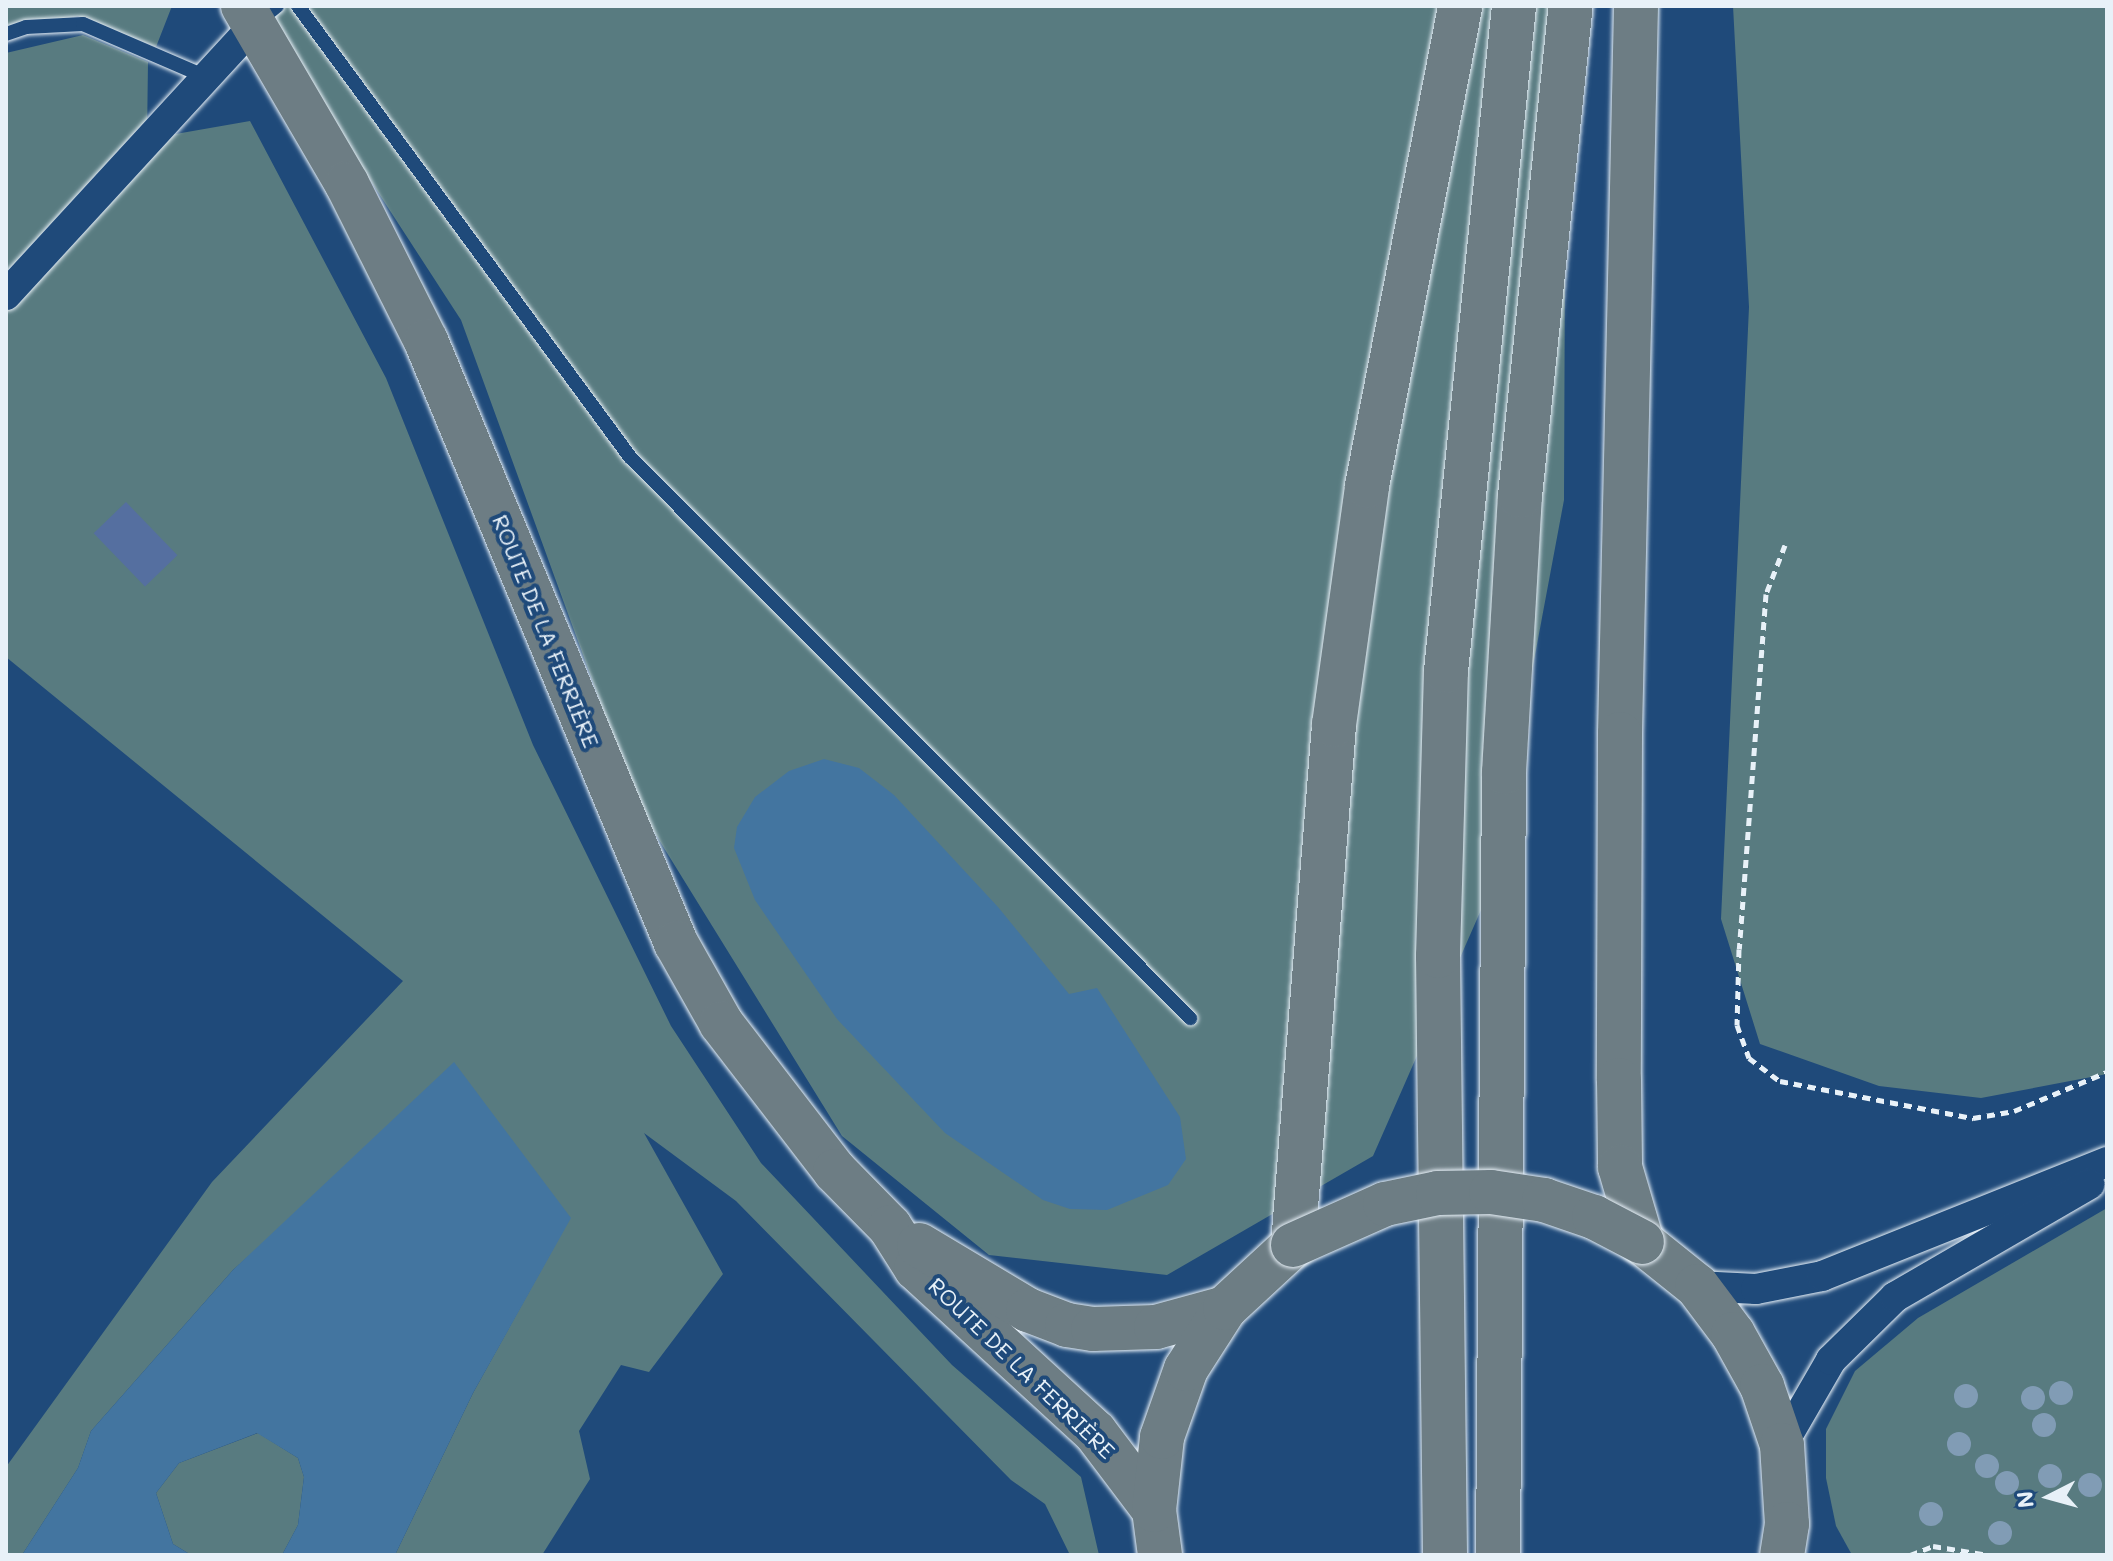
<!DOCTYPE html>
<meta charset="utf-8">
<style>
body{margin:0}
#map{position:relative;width:2113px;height:1561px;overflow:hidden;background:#1f4a7a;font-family:Mali,sans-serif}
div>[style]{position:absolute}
.green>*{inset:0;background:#587b80}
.water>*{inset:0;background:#4375a0}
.building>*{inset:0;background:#556fa0;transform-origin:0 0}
.path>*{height:5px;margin-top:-2.5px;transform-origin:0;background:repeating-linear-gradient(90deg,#e8f1f8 0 8px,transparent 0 14px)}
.roads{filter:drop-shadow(0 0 2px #e8f1f8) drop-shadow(0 0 2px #e8f1f8)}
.lane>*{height:14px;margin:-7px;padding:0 7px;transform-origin:7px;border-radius:7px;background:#1f4a7a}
.street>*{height:30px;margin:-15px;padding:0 15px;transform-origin:15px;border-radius:15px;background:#1f4a7a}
.primary>*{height:44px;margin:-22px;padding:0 22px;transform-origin:22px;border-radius:22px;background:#6d7d84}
.highway>*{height:44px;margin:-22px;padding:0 22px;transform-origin:22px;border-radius:22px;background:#6d7d84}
.bridges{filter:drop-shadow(0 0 2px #e8f1f8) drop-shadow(0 0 2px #e8f1f8)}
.primary-bridge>*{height:44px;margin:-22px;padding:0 22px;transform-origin:22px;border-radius:22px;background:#6d7d84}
.trees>*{width:24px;height:24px;margin:-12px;border-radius:50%;background:#819cb5}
span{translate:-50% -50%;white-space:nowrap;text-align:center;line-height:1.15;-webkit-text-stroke:8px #1f4a7a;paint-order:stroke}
.street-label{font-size:22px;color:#e8f1f8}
.frame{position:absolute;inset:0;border:8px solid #e8f1f8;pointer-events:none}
.north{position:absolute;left:2009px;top:1457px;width:80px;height:80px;-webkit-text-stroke:6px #1f4a7a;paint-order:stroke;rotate:264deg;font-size:22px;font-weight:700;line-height:32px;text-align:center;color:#e8f1f8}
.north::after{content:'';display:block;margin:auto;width:28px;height:36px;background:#e8f1f8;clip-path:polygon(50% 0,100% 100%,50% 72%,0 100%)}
</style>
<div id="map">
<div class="green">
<div style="clip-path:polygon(6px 6px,172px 6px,156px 47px,78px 16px,6px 32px)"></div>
<div style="clip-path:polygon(257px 6px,1566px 6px,1564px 500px,1492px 885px,1373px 1156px,1167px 1275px,989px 1255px,842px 1136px,638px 806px,461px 320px)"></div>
<div style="clip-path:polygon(1733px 6px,2107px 6px,2107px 1074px,1981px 1098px,1879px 1086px,1760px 1044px,1721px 919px,1749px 307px)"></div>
<div style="clip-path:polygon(83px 35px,148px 62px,147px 139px,250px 121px,386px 378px,533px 745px,671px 1026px,761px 1163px,952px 1365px,1081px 1477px,1099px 1555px,1070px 1555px,1045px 1504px,1011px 1480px,736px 1201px,644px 1133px,723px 1274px,649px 1372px,621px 1365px,579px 1431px,590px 1479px,542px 1555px,395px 1555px,473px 1393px,570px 1218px,277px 1231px,233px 1270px,91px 1431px,78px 1468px,22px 1555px,6px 1555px,6px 1467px,212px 1182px,403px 981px,6px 657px,6px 53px)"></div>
<div style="clip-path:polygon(2107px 1208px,2107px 1555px,1852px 1555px,1836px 1526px,1826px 1478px,1826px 1429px,1855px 1371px,1918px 1318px)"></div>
<div style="clip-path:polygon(258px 1433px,298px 1458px,304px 1477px,298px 1525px,282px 1555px,191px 1555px,173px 1544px,156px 1493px,179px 1463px)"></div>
</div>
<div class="water">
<div style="clip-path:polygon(824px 759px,859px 768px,894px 795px,998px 907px,1069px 994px,1097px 988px,1180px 1117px,1186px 1159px,1168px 1185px,1107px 1210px,1070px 1209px,1043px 1200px,945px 1133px,837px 1019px,755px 900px,734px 848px,737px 827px,755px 797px,789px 771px)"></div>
<div style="clip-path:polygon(454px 1062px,571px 1218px,473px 1393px,395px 1555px,282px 1555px,298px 1525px,304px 1477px,298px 1458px,257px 1433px,179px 1463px,156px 1493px,173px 1544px,191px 1555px,22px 1555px,78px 1468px,91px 1431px,233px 1270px)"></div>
</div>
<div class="building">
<div style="left:126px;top:502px;width:74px;height:45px;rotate:46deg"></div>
</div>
<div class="path">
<div style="left:1785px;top:545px;width:53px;rotate:111.2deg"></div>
<div style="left:1766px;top:594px;width:356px;rotate:94.3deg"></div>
<div style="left:1739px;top:949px;width:76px;rotate:91.5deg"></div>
<div style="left:1737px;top:1025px;width:35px;rotate:70deg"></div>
<div style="left:1749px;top:1058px;width:39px;rotate:37deg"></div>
<div style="left:1780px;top:1081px;width:197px;rotate:10.9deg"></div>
<div style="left:1973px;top:1118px;width:42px;rotate:-9.7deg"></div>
<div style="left:2014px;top:1111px;width:101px;rotate:-22.8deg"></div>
<div style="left:1910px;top:1555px;width:25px;rotate:-21deg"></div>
<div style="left:1933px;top:1546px;width:56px;rotate:9.3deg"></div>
</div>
<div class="roads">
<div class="lane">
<div style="left:298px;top:6px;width:560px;rotate:53.64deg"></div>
<div style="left:630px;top:457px;width:793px;rotate:45.05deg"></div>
<div style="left:256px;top:23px;width:27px;rotate:-39deg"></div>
<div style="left:6px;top:34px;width:21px;rotate:-19deg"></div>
<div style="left:26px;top:27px;width:57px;rotate:-3deg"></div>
<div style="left:83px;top:24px;width:134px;rotate:23.3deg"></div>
</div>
<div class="street">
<div style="left:6px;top:295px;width:369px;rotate:-47.4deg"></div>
<div style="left:1697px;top:1286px;width:59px;rotate:2.9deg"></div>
<div style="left:1756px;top:1289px;width:67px;rotate:-11.1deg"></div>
<div style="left:1822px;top:1276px;width:307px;rotate:-21.8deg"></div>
<div style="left:1782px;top:1445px;width:98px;rotate:-60deg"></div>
<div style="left:1831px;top:1360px;width:90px;rotate:-44.5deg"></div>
<div style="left:1895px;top:1297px;width:225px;rotate:-30.1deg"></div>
</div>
<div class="primary">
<div style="left:243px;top:6px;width:206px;rotate:59.7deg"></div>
<div style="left:347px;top:184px;width:176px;rotate:63.3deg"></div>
<div style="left:426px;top:341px;width:652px;rotate:67.45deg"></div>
<div style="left:676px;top:943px;width:92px;rotate:60.6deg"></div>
<div style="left:721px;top:1023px;width:187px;rotate:52.4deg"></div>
<div style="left:835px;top:1171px;width:78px;rotate:45.5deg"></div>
<div style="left:890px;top:1227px;width:49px;rotate:57.6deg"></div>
<div style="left:916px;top:1268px;width:243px;rotate:42.5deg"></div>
<div style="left:1095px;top:1432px;width:98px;rotate:52.9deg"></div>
<div style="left:1642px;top:1242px;width:70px;rotate:38.7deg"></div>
<div style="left:1697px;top:1286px;width:60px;rotate:53.1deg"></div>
<div style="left:1733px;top:1334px;width:60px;rotate:60.9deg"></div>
<div style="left:1762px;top:1386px;width:62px;rotate:71.3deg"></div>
<div style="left:1782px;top:1445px;width:79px;rotate:86.4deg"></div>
<div style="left:1787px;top:1524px;width:31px;rotate:99deg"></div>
<div style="left:919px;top:1245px;width:127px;rotate:30.8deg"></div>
<div style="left:1028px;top:1310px;width:42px;rotate:21deg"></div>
<div style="left:1067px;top:1325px;width:26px;rotate:9deg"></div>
<div style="left:1093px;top:1329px;width:63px;rotate:-1.8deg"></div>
<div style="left:1156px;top:1327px;width:72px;rotate:-15.4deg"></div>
<div style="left:1160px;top:1555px;width:45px;rotate:-97.6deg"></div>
<div style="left:1154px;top:1510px;width:73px;rotate:-83.7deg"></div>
<div style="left:1162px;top:1437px;width:72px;rotate:-70.6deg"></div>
<div style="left:1186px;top:1369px;width:72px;rotate:-57.4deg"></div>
<div style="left:1225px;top:1308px;width:93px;rotate:-42.8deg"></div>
</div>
<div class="highway">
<div style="left:1636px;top:6px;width:728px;rotate:91.26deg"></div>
<div style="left:1620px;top:734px;width:346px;rotate:90.2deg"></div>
<div style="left:1619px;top:1080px;width:87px;rotate:89.3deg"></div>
<div style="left:1620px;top:1167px;width:78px;rotate:73.7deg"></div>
<div style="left:1293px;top:1245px;width:522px;rotate:-85.49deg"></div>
<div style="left:1334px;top:725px;width:241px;rotate:-82.1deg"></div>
<div style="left:1367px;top:486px;width:489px;rotate:-79deg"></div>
<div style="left:1445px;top:1555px;width:599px;rotate:-90.67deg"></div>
<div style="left:1438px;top:956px;width:285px;rotate:-88.4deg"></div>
<div style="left:1446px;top:671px;width:668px;rotate:-84.16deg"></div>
<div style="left:1498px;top:1555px;width:783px;rotate:-89.56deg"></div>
<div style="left:1504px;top:772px;width:276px;rotate:-86.7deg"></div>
<div style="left:1520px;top:496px;width:493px;rotate:-84.1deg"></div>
</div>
</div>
<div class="bridges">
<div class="primary-bridge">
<div style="left:1293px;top:1245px;width:101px;rotate:-24deg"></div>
<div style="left:1385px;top:1204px;width:54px;rotate:-11.7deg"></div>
<div style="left:1438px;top:1193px;width:53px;rotate:-1.1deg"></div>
<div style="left:1491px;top:1192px;width:54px;rotate:8.6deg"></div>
<div style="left:1544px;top:1200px;width:53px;rotate:18.8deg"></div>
<div style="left:1594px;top:1217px;width:54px;rotate:27.5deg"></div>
</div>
</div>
<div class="trees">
<div style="left:2061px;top:1393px"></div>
<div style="left:1966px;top:1396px"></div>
<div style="left:2033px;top:1398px"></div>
<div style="left:2044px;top:1425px"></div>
<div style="left:1959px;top:1444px"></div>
<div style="left:1987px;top:1466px"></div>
<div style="left:2050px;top:1476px"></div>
<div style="left:2007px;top:1483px"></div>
<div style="left:2090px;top:1485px"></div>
<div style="left:1931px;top:1514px"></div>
<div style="left:2000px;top:1533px"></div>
</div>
<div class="street-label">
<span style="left:546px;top:631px;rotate:68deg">ROUTE DE LA FERRIÈRE</span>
<span style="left:1022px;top:1368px;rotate:44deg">ROUTE DE LA FERRIÈRE</span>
</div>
<div class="frame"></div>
<div class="north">N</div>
</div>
